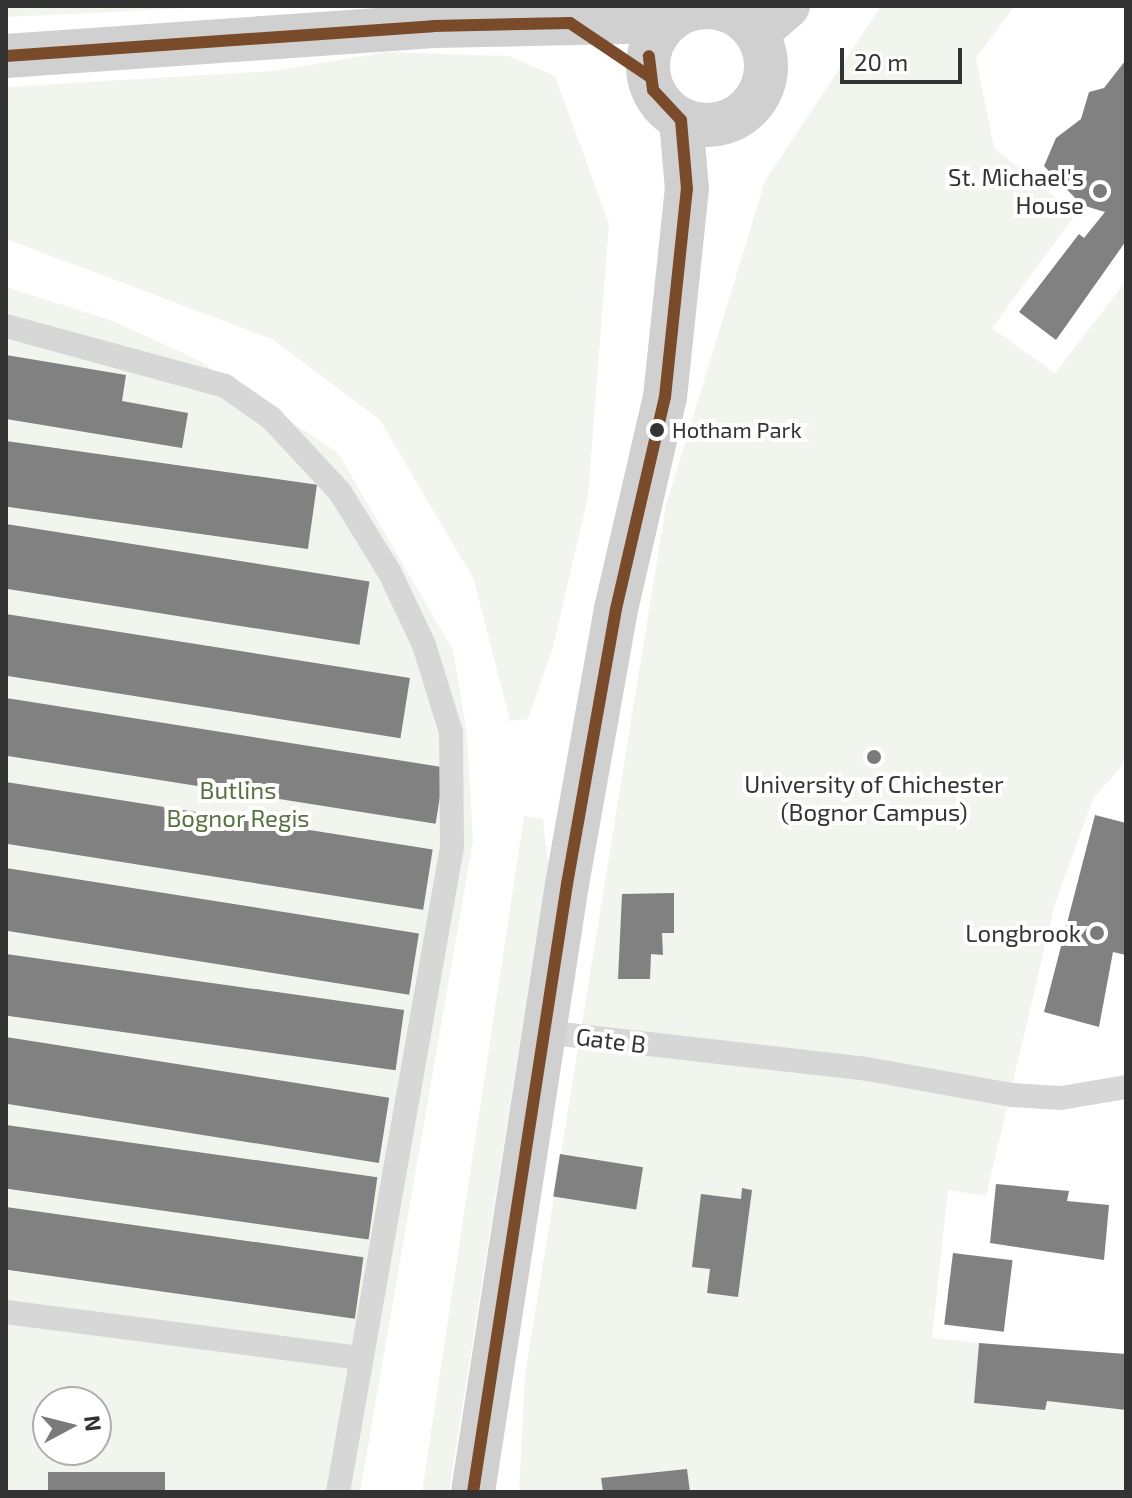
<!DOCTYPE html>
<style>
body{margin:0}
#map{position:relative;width:1132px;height:1498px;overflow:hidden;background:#fff;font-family:"Exo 2",sans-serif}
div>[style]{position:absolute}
.green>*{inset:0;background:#f1f5ed}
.building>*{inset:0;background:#818181;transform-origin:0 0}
.lane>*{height:24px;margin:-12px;padding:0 12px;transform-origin:12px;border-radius:12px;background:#d7d7d7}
.secondary>*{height:44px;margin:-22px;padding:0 22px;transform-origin:22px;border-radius:22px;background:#d0d0d0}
.secondary>.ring{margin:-22px;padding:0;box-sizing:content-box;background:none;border:44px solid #d0d0d0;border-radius:50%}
.bus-1>*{height:12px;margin:-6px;padding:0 6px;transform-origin:6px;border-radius:6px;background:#7a4b2a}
.dots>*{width:22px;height:22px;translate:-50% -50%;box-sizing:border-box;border:4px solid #fff;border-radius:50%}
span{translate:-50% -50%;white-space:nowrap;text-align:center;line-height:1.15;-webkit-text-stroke:8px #fff;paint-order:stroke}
.bus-label{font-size:22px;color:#333}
.left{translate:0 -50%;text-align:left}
.poi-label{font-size:24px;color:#333}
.right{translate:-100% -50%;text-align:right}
.park-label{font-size:24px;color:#56703f}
.street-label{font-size:24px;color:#333}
.frame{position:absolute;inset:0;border:8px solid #333;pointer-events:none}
.north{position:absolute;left:32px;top:1386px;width:80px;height:80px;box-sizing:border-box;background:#fff;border:2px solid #adadad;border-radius:50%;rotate:83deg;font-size:22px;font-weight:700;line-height:32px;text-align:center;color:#333}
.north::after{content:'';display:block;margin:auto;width:28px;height:36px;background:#7a7a7a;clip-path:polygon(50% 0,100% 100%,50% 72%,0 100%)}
.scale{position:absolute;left:840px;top:48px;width:122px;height:36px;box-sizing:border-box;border:4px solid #333;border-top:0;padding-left:10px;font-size:24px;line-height:28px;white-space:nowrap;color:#333;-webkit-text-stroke:6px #fff;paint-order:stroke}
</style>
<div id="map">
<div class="green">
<div style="clip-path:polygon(6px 6px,230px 6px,6px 17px)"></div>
<div style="clip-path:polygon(881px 6px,1015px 6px,976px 58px,994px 148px,1076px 214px,992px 328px,1055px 373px,1126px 281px,1126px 752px,1122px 766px,1093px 799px,1055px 904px,986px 1196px,948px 1190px,932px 1338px,979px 1343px,974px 1403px,1045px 1410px,1047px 1401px,1126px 1410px,1126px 1492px,519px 1492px,525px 1375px,666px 505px,765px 181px)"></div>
<div style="clip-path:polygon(386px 52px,509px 56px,555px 76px,609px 224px,588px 497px,553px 647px,528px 719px,510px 721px,474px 580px,380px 420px,272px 339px,6px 239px,6px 87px,274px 71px)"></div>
<div style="clip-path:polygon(evenodd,6px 287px,113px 321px,198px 360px,338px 453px,453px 650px,467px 734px,473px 841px,360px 1492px,6px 1492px,6px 287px,48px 1402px,96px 1402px,96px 1450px,48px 1450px,48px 1402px)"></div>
<div style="clip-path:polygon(524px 816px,543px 819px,548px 863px,449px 1492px,422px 1492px)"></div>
</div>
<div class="building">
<div style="clip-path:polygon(1126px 44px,1126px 241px,1056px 340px,1019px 312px,1079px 234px,1084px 238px,1105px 212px,1082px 205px,1044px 166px,1056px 138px,1081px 119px,1089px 92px,1104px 88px,1125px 61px)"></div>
<div style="clip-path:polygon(6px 355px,126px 375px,122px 401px,188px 413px,182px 448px,6px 419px)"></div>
<div style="left:6px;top:441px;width:314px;height:65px;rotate:8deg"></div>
<div style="left:6px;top:524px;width:368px;height:64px;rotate:9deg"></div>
<div style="left:6px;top:614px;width:409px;height:61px;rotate:9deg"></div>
<div style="left:6px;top:698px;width:444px;height:57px;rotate:9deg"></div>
<div style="left:6px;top:782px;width:432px;height:61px;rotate:9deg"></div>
<div style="clip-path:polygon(1095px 815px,1126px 823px,1126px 955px,1113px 952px,1099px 1027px,1044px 1012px)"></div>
<div style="left:6px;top:868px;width:418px;height:62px;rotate:9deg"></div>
<div style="clip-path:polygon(674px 893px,674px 933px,662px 933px,663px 955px,651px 954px,650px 979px,618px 979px,622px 894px)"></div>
<div style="left:6px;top:954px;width:402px;height:61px;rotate:8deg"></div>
<div style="left:6px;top:1037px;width:388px;height:66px;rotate:9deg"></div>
<div style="left:6px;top:1125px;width:375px;height:63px;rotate:8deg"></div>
<div style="left:560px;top:1154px;width:84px;height:43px;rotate:9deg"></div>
<div style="clip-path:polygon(996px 1184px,1069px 1191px,1067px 1201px,1109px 1205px,1104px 1260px,990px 1243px)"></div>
<div style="clip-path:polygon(742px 1188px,752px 1190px,738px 1297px,707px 1293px,710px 1269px,692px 1267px,701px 1194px,741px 1199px)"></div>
<div style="left:6px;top:1207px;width:361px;height:62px;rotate:8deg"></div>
<div style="left:953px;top:1253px;width:60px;height:72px;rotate:7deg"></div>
<div style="clip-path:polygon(979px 1343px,1126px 1354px,1126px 1410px,1047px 1401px,1045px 1410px,974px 1403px)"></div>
<div style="clip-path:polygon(687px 1469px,690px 1492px,603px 1492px,601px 1478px)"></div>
<div style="left:165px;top:1472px;width:20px;height:117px;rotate:90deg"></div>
</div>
<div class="lane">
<div style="left:6px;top:326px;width:227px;rotate:15.3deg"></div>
<div style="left:225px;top:386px;width:56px;rotate:34.8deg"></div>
<div style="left:271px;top:418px;width:101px;rotate:47deg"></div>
<div style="left:340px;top:492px;width:95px;rotate:58.3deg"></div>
<div style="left:390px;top:573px;width:80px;rotate:64.7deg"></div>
<div style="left:424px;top:645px;width:91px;rotate:72.8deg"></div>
<div style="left:451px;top:732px;width:115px;rotate:89.5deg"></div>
<div style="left:452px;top:847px;width:655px;rotate:100.02deg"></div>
<div style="left:543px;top:1032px;width:326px;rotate:6.5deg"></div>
<div style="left:867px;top:1069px;width:147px;rotate:10.2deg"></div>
<div style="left:1012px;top:1095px;width:49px;rotate:3.5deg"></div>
<div style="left:1061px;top:1098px;width:66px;rotate:-9.6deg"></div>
<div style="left:6px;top:1312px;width:356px;rotate:7.4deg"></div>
</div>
<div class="secondary">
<div class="ring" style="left:648px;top:7px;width:74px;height:74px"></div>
<div style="left:757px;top:33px;width:41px;rotate:-41.1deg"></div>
<div style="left:6px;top:56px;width:428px;rotate:-4deg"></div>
<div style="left:433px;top:26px;width:236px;rotate:-1.2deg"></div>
<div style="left:473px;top:1492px;width:615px;rotate:-81.21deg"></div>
<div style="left:567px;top:884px;width:279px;rotate:-79.9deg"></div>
<div style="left:616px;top:609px;width:218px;rotate:-77deg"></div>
<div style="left:665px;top:397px;width:209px;rotate:-84deg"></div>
<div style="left:687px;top:189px;width:69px;rotate:-95deg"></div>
</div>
<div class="bus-1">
<div style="left:6px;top:56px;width:428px;rotate:-4deg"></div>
<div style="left:433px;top:26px;width:137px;rotate:-1.3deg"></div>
<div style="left:570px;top:23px;width:95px;rotate:33.9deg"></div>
<div style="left:473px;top:1492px;width:615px;rotate:-81.21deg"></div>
<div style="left:567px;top:884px;width:279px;rotate:-79.9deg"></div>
<div style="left:616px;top:609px;width:218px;rotate:-77deg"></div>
<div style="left:665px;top:397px;width:209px;rotate:-84deg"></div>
<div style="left:687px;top:189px;width:69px;rotate:-95deg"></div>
<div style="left:681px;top:120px;width:41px;rotate:-133deg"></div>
<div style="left:653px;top:90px;width:34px;rotate:-97deg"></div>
</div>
<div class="dots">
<div style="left:1100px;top:191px;background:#7a7a7a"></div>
<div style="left:657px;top:430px;background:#333"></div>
<div style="left:874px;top:757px;background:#7a7a7a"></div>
<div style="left:1097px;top:933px;background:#7a7a7a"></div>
</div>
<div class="bus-label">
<span class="left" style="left:672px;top:430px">Hotham Park</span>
</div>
<div class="poi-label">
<span class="right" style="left:1084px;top:191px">St. Michael's<br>House</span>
<span style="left:874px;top:798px">University of Chichester<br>(Bognor Campus)</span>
<span class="right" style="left:1081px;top:933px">Longbrook</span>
</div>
<div class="park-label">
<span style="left:238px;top:804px">Butlins<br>Bognor Regis</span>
</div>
<div class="street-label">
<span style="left:611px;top:1040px;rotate:7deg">Gate B</span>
</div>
<div class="frame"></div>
<div class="north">N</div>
<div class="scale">20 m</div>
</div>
